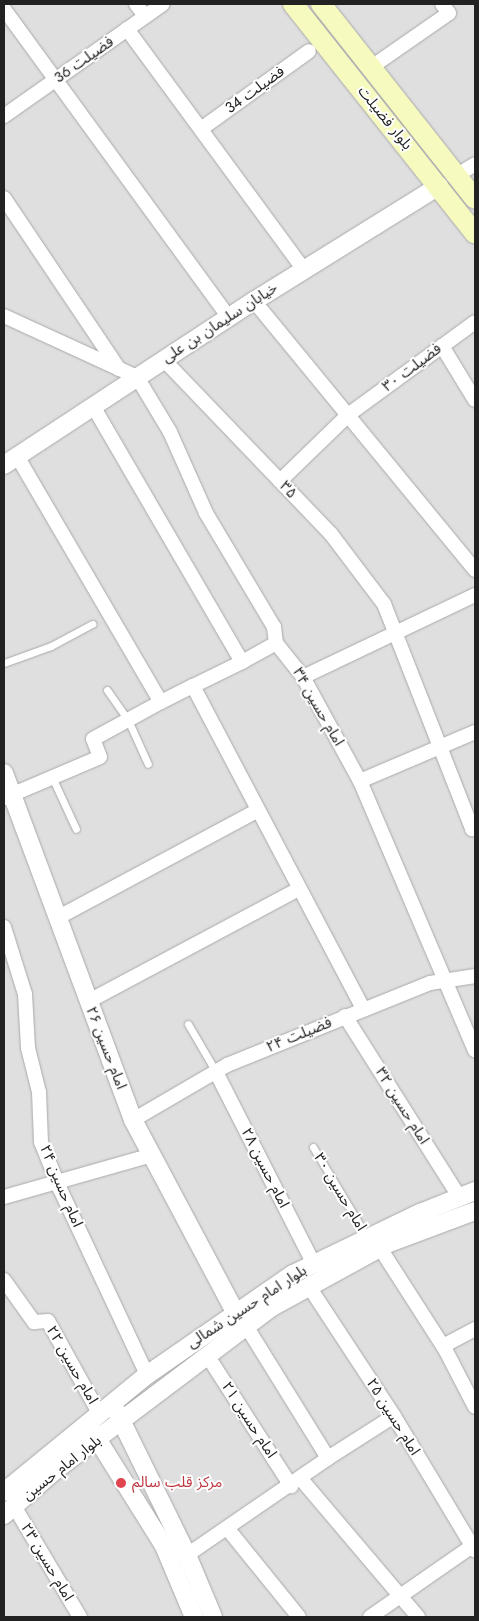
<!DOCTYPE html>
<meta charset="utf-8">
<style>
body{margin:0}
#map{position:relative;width:479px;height:1621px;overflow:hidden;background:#f2efe9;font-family:Jost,"Noto Sans Arabic",sans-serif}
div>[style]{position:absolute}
.residential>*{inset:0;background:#e0dfdf;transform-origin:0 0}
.roads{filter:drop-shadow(0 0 1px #a9a9a9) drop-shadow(0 0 1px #a9a9a9)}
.service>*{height:7px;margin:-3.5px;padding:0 3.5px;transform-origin:3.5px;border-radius:3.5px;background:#fff}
.minor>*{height:14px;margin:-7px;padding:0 7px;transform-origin:7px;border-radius:7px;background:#fff}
.tertiary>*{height:18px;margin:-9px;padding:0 9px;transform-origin:9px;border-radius:9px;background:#fff}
.secondary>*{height:20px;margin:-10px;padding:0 10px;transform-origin:10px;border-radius:10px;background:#f7fabf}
.dots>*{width:14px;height:14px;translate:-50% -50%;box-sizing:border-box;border:2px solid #fff;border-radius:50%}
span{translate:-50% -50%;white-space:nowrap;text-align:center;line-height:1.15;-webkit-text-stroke:4px #fff;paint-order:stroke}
.street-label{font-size:15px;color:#222}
.health-label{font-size:15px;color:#be3a42}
.left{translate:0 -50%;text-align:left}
.frame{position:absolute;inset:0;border:5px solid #222;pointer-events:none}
</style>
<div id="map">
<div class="residential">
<div style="left:4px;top:4px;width:471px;height:1613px"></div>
</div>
<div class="roads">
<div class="service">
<div style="left:4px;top:663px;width:50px;rotate:-19.9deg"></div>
<div style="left:51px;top:646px;width:47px;rotate:-28.2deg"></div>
<div style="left:107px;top:690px;width:37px;rotate:55deg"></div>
<div style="left:128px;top:720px;width:48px;rotate:65.6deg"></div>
<div style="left:52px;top:777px;width:57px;rotate:65.2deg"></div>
<div style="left:188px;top:1024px;width:56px;rotate:59.7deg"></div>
<div style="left:313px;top:1147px;width:105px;rotate:59deg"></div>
</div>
<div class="minor">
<div style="left:136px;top:4px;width:15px;rotate:53deg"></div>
<div style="left:4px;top:9px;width:381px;rotate:53.9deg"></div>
<div style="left:127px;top:29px;width:299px;rotate:53.7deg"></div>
<div style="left:370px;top:68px;width:96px;rotate:-34.8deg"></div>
<div style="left:449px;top:13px;width:11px;rotate:-128deg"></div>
<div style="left:4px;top:116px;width:194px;rotate:-35.2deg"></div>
<div style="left:201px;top:129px;width:133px;rotate:-35.8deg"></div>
<div style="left:456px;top:176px;width:22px;rotate:-32deg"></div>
<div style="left:4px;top:198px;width:206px;rotate:56.1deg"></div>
<div style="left:254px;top:301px;width:348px;rotate:50.6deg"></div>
<div style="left:4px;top:316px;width:146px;rotate:24.6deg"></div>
<div style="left:137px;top:377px;width:64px;rotate:59deg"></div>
<div style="left:170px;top:432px;width:89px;rotate:66deg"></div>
<div style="left:206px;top:513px;width:133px;rotate:59.2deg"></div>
<div style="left:274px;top:627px;width:16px;rotate:83deg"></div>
<div style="left:276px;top:643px;width:43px;rotate:51.5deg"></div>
<div style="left:303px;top:677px;width:119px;rotate:61.3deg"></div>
<div style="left:360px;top:781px;width:293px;rotate:66.9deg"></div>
<div style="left:442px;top:346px;width:63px;rotate:58.6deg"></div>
<div style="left:164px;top:360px;width:241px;rotate:46.2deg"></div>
<div style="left:331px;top:534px;width:88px;rotate:52.9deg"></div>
<div style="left:384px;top:604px;width:242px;rotate:68.6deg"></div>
<div style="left:472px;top:829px;width:3px;rotate:-18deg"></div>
<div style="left:93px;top:406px;width:296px;rotate:59.8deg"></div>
<div style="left:242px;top:662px;width:55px;rotate:153.9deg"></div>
<div style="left:17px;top:456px;width:285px;rotate:59.7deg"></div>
<div style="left:161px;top:702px;width:36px;rotate:-27deg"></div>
<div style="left:193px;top:686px;width:365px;rotate:62.2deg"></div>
<div style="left:280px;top:481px;width:95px;rotate:-44.1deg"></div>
<div style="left:348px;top:415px;width:157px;rotate:-36.2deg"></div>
<div style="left:242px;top:662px;width:39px;rotate:-29deg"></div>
<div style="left:303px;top:677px;width:191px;rotate:-25.5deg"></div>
<div style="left:360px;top:781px;width:125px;rotate:-23.1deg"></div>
<div style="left:4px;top:798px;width:104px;rotate:-23.1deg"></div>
<div style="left:100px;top:757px;width:19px;rotate:-111deg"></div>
<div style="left:93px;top:739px;width:77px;rotate:-28.6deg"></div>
<div style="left:57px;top:918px;width:228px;rotate:-28.2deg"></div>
<div style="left:4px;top:927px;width:70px;rotate:72.6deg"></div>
<div style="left:25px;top:994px;width:54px;rotate:86.8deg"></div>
<div style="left:28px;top:1048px;width:45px;rotate:76deg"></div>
<div style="left:39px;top:1092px;width:50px;rotate:87.7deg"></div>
<div style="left:41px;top:1142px;width:51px;rotate:68deg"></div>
<div style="left:60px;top:1189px;width:205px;rotate:64.9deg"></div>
<div style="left:89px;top:1001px;width:238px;rotate:-28.1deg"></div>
<div style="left:345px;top:1016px;width:213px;rotate:57.7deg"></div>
<div style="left:216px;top:1072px;width:216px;rotate:63deg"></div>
<div style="left:133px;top:1120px;width:109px;rotate:-30.3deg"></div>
<div style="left:227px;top:1065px;width:219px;rotate:-22deg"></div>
<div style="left:430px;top:983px;width:46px;rotate:-8.8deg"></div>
<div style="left:4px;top:1197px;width:154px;rotate:-15.8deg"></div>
<div style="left:380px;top:1248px;width:122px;rotate:57.3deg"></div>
<div style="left:446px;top:1351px;width:63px;rotate:62.6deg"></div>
<div style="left:4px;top:1280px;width:52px;rotate:54.5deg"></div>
<div style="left:34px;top:1322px;width:14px;rotate:-4deg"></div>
<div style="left:48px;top:1321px;width:105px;rotate:61deg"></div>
<div style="left:308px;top:1285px;width:157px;rotate:56.7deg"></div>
<div style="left:394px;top:1416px;width:157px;rotate:59deg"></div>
<div style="left:443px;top:1346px;width:36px;rotate:-28deg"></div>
<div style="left:207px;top:1355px;width:156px;rotate:57.3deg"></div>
<div style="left:328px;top:1458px;width:78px;rotate:-32.5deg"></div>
<div style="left:301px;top:1479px;width:181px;rotate:49.7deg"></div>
<div style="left:14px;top:1506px;width:129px;rotate:59.3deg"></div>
<div style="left:227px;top:1528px;width:114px;rotate:51deg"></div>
<div style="left:187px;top:1555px;width:171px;rotate:-34.5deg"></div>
<div style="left:328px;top:1458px;width:155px;rotate:-121.8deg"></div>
<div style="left:370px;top:1617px;width:128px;rotate:-34.8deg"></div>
</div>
<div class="tertiary">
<div style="left:4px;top:465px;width:299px;rotate:-33.3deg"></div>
<div style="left:254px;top:301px;width:218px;rotate:-31.9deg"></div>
<div style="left:4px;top:773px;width:370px;rotate:69.6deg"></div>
<div style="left:133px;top:1120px;width:217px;rotate:62deg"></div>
<div style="left:117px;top:1412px;width:159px;rotate:63.9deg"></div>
<div style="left:187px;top:1555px;width:67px;rotate:67.2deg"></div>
<div style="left:91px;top:1429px;width:138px;rotate:58deg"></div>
<div style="left:164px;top:1546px;width:77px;rotate:67.1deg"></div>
<div style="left:4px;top:1492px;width:185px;rotate:-39.3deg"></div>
<div style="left:147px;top:1375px;width:178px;rotate:-34.7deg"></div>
<div style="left:293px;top:1274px;width:141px;rotate:-25.7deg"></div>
<div style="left:420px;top:1213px;width:59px;rotate:-21.8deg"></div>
<div style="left:4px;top:1515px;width:70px;rotate:-41deg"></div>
<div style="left:57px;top:1469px;width:269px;rotate:-37deg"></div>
<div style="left:272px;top:1307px;width:133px;rotate:-28.7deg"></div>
<div style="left:389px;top:1243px;width:92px;rotate:-20.4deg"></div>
</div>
<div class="secondary">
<div style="left:293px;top:4px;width:293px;rotate:51.6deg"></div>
<div style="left:321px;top:4px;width:248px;rotate:51.7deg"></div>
</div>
</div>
<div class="dots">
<div style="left:121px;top:1483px;background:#e0444e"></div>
</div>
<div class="street-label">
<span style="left:84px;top:60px;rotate:-35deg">فضیلت 36</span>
<span style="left:255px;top:90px;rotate:-36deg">فضیلت 34</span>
<span style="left:385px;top:118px;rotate:51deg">بلوار فضیلت</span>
<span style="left:220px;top:323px;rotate:-33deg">خیابان سلیمان بن علی</span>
<span style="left:412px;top:368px;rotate:-37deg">فضیلت ۳۰</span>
<span style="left:288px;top:490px;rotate:46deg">۳۵</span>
<span style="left:318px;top:707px;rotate:60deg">امام حسین ۳۴</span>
<span style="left:299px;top:1035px;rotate:-22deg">فضیلت ۲۴</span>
<span style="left:106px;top:1048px;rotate:69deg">امام حسین ۲۶</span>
<span style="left:402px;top:1106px;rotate:58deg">امام حسین ۳۲</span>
<span style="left:265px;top:1168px;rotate:63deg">امام حسین ۲۸</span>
<span style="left:61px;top:1186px;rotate:67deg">امام حسین ۲۴</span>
<span style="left:340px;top:1192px;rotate:59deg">امام حسین ۳۰</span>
<span style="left:247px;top:1307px;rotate:-33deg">بلوار امام حسین شمالی</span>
<span style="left:72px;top:1365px;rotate:60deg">امام حسین ۲۲</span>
<span style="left:393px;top:1417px;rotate:58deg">امام حسین ۲۵</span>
<span style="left:249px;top:1420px;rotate:57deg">امام حسین ۲۱</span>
<span style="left:62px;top:1468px;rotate:-38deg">بلوار امام حسین</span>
<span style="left:47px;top:1562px;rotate:59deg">امام حسین ۲۳</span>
</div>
<div class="health-label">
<span class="left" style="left:132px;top:1483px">مرکز قلب سالم</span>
</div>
<div class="frame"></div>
</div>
